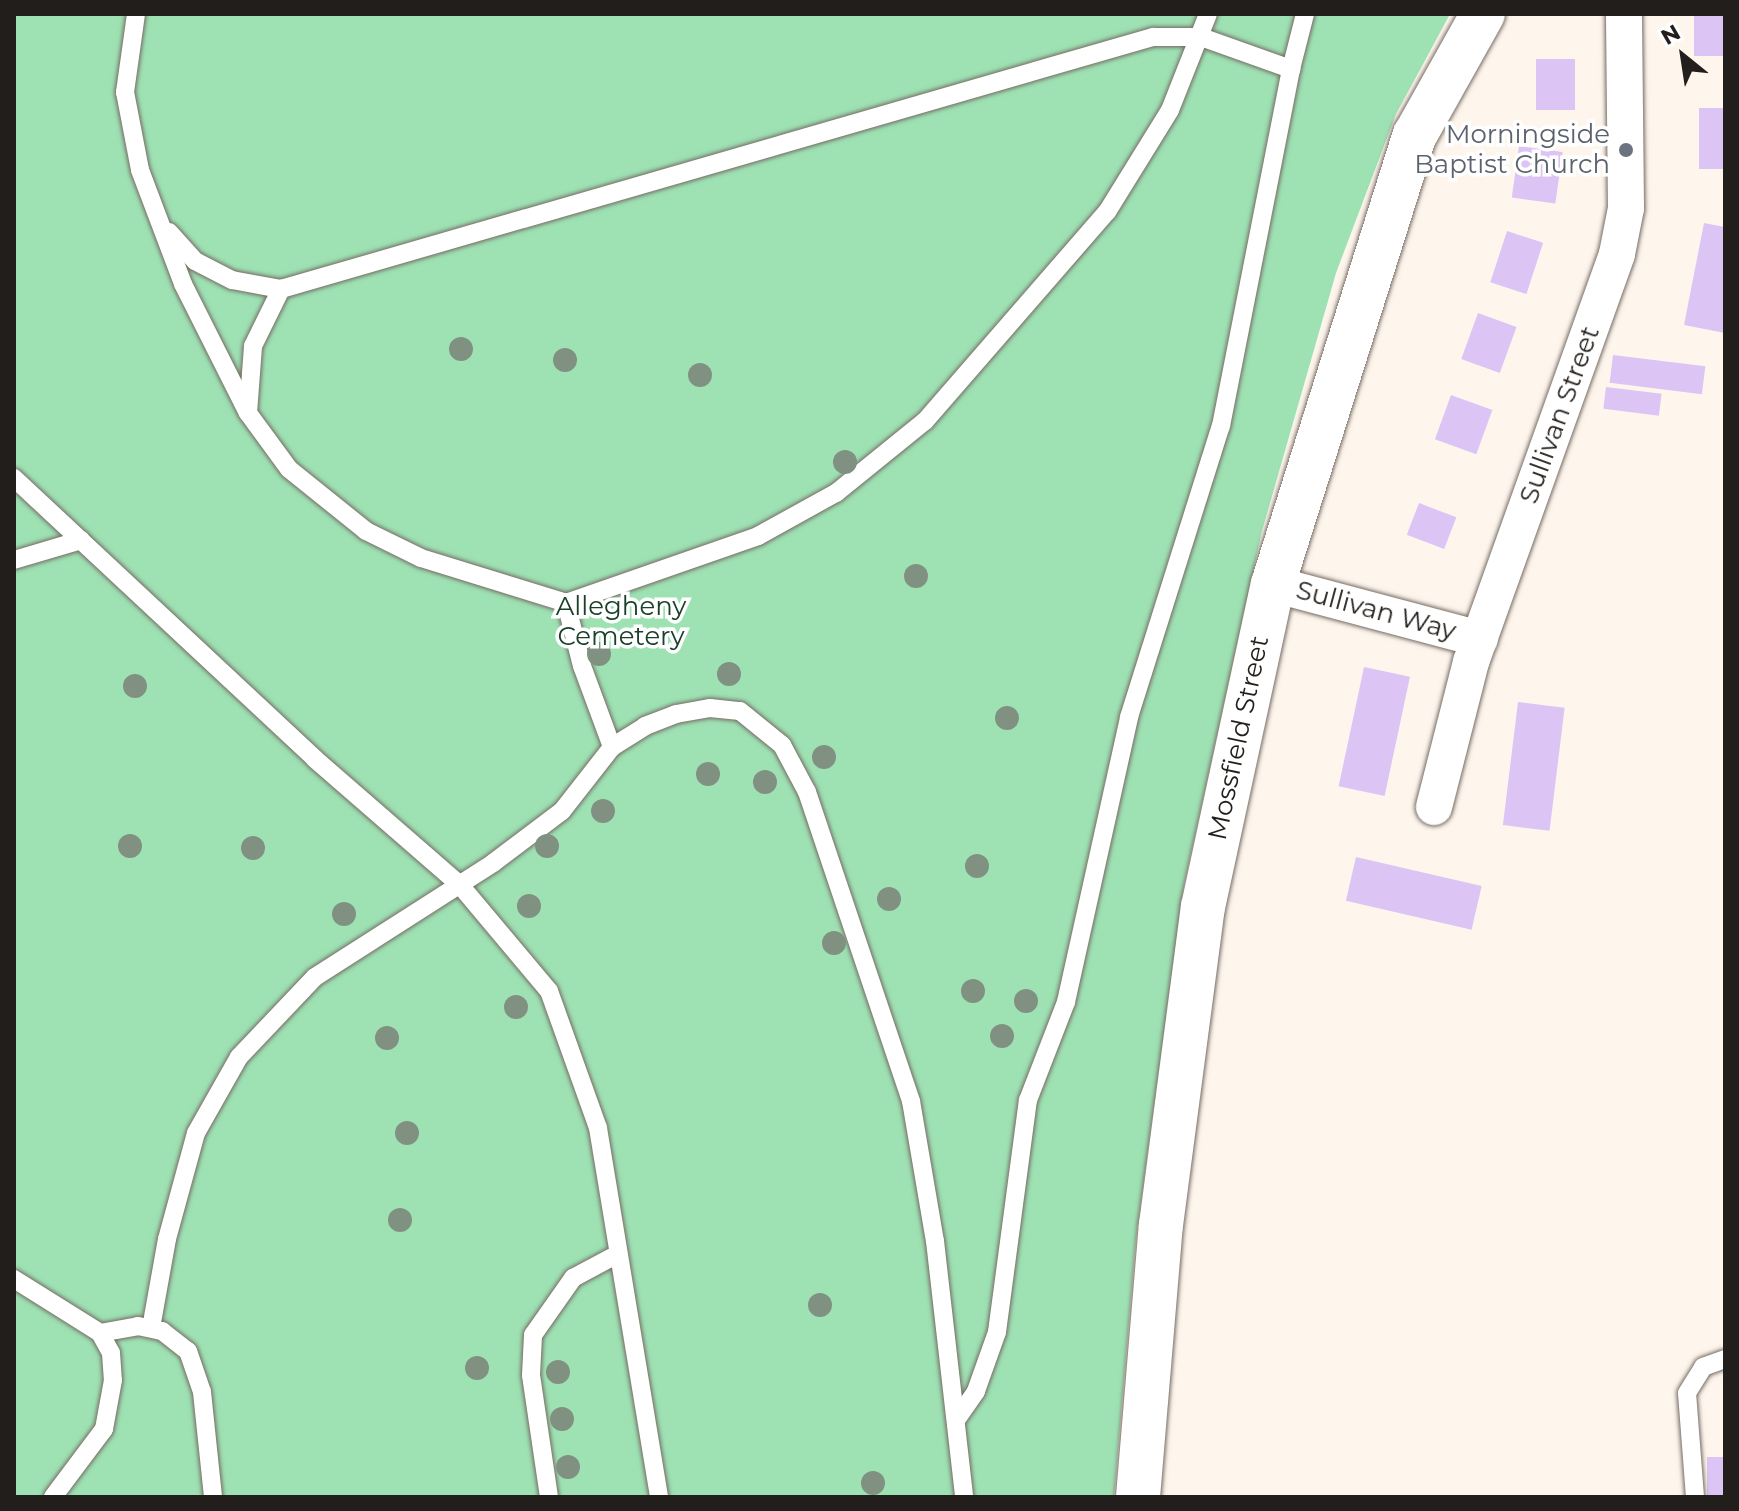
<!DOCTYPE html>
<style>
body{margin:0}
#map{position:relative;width:1739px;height:1511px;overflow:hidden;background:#fef5ed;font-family:Montserrat,sans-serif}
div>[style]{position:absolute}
.green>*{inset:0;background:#9ee2b4}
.building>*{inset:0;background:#dcc5f5;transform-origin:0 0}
.roads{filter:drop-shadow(0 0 2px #766c64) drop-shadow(0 0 2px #766c64)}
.service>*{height:18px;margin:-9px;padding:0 9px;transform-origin:9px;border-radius:9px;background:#fff}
.minor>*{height:36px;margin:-18px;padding:0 18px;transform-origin:18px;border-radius:18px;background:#fff}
.tertiary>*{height:44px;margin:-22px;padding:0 22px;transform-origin:22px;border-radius:22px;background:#fff}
.trees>*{width:24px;height:24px;margin:-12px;border-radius:50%;background:#819181}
.dots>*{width:22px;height:22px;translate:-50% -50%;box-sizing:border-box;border:4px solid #fff;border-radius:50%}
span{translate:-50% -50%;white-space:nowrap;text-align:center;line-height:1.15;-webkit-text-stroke:7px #fff;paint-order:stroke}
.worship-label{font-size:26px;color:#5b616d}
.right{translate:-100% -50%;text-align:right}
.street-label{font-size:26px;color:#221e1b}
.park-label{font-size:26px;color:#1b4029}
.frame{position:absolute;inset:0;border:16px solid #221e1b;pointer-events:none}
.north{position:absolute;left:1643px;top:16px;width:80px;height:80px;-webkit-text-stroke:6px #fff;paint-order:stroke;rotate:330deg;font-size:22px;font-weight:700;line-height:32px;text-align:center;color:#221e1b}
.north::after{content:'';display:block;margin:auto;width:28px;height:36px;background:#221e1b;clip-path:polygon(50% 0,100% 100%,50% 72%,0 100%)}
</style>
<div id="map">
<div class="green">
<div style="clip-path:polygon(14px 14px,1450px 14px,1396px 114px,1336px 273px,1262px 531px,1184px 885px,1136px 1238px,1114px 1497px,14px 1497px)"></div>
</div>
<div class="building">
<div style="left:1694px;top:14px;width:31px;height:42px"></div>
<div style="left:1536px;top:59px;width:39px;height:51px"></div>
<div style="left:1725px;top:108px;width:61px;height:26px;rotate:90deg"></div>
<div style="left:1519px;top:146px;width:44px;height:52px;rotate:8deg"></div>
<div style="clip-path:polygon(1704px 223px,1725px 227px,1725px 333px,1684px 325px)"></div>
<div style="left:1507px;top:231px;width:38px;height:54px;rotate:18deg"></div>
<div style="left:1478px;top:313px;width:41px;height:49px;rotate:20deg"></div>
<div style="left:1613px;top:355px;width:93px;height:28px;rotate:7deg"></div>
<div style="left:1606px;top:387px;width:56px;height:22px;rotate:7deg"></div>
<div style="left:1451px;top:395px;width:44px;height:47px;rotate:20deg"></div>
<div style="left:1419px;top:503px;width:40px;height:34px;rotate:21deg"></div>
<div style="left:1364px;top:667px;width:47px;height:122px;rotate:12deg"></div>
<div style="left:1518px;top:702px;width:47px;height:124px;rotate:7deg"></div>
<div style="left:1356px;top:857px;width:129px;height:45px;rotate:13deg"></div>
<div style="left:1725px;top:1457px;width:38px;height:18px;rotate:90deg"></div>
</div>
<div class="roads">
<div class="service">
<div style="left:136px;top:14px;width:79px;rotate:98deg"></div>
<div style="left:125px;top:92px;width:79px;rotate:79.1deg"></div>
<div style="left:140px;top:170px;width:122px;rotate:69.3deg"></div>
<div style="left:183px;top:284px;width:144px;rotate:63.3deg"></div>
<div style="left:248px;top:413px;width:69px;rotate:53.8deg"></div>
<div style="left:289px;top:469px;width:99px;rotate:38.8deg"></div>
<div style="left:366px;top:531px;width:61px;rotate:26.1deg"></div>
<div style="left:421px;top:558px;width:152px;rotate:17.2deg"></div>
<div style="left:566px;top:603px;width:203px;rotate:-19.2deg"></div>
<div style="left:758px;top:536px;width:89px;rotate:-28.9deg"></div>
<div style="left:836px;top:493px;width:114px;rotate:-39deg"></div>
<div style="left:925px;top:421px;width:277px;rotate:-49deg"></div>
<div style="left:1107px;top:212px;width:120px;rotate:-58.3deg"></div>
<div style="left:1170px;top:110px;width:103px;rotate:-68.4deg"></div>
<div style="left:169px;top:232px;width:39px;rotate:48deg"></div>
<div style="left:195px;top:261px;width:42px;rotate:27.2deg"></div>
<div style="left:232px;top:280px;width:50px;rotate:10.4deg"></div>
<div style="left:281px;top:289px;width:908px;rotate:-16.12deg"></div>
<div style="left:1153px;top:37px;width:48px"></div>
<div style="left:1201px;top:37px;width:96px;rotate:19.6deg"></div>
<div style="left:1291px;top:69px;width:57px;rotate:-75.7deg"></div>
<div style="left:248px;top:413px;width:67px;rotate:-85.7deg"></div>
<div style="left:253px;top:346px;width:64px;rotate:-63.8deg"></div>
<div style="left:14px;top:478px;width:412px;rotate:43deg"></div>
<div style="left:315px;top:759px;width:192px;rotate:41deg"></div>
<div style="left:460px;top:885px;width:138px;rotate:50deg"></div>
<div style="left:549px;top:991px;width:145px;rotate:70.3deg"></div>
<div style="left:598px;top:1128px;width:374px;rotate:80.6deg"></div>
<div style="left:14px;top:560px;width:70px;rotate:-16.6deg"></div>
<div style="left:612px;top:747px;width:39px;rotate:-32deg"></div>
<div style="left:645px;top:726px;width:33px;rotate:-21deg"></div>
<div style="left:676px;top:714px;width:35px;rotate:-10deg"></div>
<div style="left:710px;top:708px;width:30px;rotate:6deg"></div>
<div style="left:740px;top:711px;width:54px;rotate:39deg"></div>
<div style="left:782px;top:745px;width:53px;rotate:62deg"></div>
<div style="left:807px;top:792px;width:326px;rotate:71.4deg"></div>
<div style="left:911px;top:1101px;width:142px;rotate:80.3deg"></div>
<div style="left:935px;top:1241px;width:258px;rotate:83.5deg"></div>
<div style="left:14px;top:1279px;width:102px;rotate:32.1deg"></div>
<div style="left:100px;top:1333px;width:23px;rotate:61deg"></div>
<div style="left:111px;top:1353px;width:27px;rotate:86deg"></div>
<div style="left:113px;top:1380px;width:50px;rotate:100.4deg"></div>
<div style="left:104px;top:1429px;width:85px;rotate:126.9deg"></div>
<div style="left:151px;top:1328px;width:90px;rotate:-79.8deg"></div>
<div style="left:167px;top:1239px;width:110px;rotate:-74.7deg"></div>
<div style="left:196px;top:1133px;width:87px;rotate:-60.5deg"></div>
<div style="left:239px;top:1057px;width:110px;rotate:-46.5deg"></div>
<div style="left:315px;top:977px;width:211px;rotate:-32.6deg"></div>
<div style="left:493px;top:863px;width:86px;rotate:-37deg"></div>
<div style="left:562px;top:811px;width:81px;rotate:-52deg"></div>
<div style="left:612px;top:747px;width:86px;rotate:-110.3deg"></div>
<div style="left:582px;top:666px;width:65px;rotate:-104.3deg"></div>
<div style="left:100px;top:1333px;width:39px;rotate:-10deg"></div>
<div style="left:138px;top:1326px;width:25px;rotate:12deg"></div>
<div style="left:162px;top:1331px;width:33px;rotate:38deg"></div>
<div style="left:188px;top:1351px;width:43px;rotate:71.1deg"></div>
<div style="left:202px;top:1392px;width:106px;rotate:84deg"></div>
<div style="left:956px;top:1420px;width:35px;rotate:-55deg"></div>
<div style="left:976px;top:1391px;width:63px;rotate:-70.4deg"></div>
<div style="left:997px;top:1332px;width:234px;rotate:-82.4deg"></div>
<div style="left:1028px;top:1100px;width:105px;rotate:-68.8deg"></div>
<div style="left:1066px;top:1002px;width:292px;rotate:-77.5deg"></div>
<div style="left:1129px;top:717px;width:305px;rotate:-72.5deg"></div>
<div style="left:1221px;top:426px;width:364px;rotate:-78.9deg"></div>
<div style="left:549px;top:1497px;width:123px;rotate:-98.4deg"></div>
<div style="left:531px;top:1375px;width:40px;rotate:-87.1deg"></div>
<div style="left:533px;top:1335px;width:70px;rotate:-54.9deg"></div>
<div style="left:573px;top:1278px;width:49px;rotate:-28.1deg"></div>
<div style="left:1695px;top:1497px;width:104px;rotate:-94.4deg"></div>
<div style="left:1687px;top:1393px;width:31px;rotate:-58deg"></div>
<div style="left:1703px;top:1367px;width:23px;rotate:-20deg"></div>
</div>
<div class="minor">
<div style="left:1273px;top:584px;width:214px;rotate:14.9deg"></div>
<div style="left:1434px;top:807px;width:150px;rotate:-75.7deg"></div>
<div style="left:1471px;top:662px;width:433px;rotate:-70.3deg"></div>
<div style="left:1617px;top:254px;width:47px;rotate:-78.9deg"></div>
<div style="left:1626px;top:208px;width:194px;rotate:-90.6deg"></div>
</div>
<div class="tertiary">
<div style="left:1138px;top:1497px;width:273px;rotate:-85.2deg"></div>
<div style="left:1161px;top:1225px;width:321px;rotate:-82.5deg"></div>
<div style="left:1203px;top:907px;width:330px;rotate:-77.8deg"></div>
<div style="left:1273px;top:584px;width:471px;rotate:-72.5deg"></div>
<div style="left:1415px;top:135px;width:139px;rotate:-60.7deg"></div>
</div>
</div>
<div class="trees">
<div style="left:461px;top:349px"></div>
<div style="left:565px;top:360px"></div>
<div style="left:700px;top:375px"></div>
<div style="left:845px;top:462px"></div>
<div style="left:916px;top:576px"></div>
<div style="left:599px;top:654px"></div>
<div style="left:729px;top:674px"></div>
<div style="left:135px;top:686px"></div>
<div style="left:1007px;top:718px"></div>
<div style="left:824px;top:757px"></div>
<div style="left:708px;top:774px"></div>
<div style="left:765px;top:782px"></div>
<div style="left:603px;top:811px"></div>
<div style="left:130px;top:846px"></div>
<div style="left:547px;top:846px"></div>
<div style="left:253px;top:848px"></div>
<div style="left:977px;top:866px"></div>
<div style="left:889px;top:899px"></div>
<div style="left:529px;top:906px"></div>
<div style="left:344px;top:914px"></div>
<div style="left:834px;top:943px"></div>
<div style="left:973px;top:991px"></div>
<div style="left:1026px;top:1001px"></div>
<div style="left:516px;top:1007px"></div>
<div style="left:1002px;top:1036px"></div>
<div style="left:387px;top:1038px"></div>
<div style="left:407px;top:1133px"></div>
<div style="left:400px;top:1220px"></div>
<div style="left:820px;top:1305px"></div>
<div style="left:477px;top:1368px"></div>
<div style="left:558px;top:1372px"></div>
<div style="left:562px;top:1419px"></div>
<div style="left:568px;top:1467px"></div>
<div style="left:873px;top:1483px"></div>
</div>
<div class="dots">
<div style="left:1626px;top:150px;background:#6b7280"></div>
</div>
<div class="worship-label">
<span class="right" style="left:1610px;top:150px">Morningside<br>Baptist Church</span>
</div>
<div class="street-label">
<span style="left:1560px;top:415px;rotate:-70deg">Sullivan Street</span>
<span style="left:1376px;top:611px;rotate:15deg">Sullivan Way</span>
<span style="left:1239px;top:738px;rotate:-78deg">Mossfield Street</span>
</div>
<div class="park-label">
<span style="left:621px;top:622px">Allegheny<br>Cemetery</span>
</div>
<div class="frame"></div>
<div class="north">N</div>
</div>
